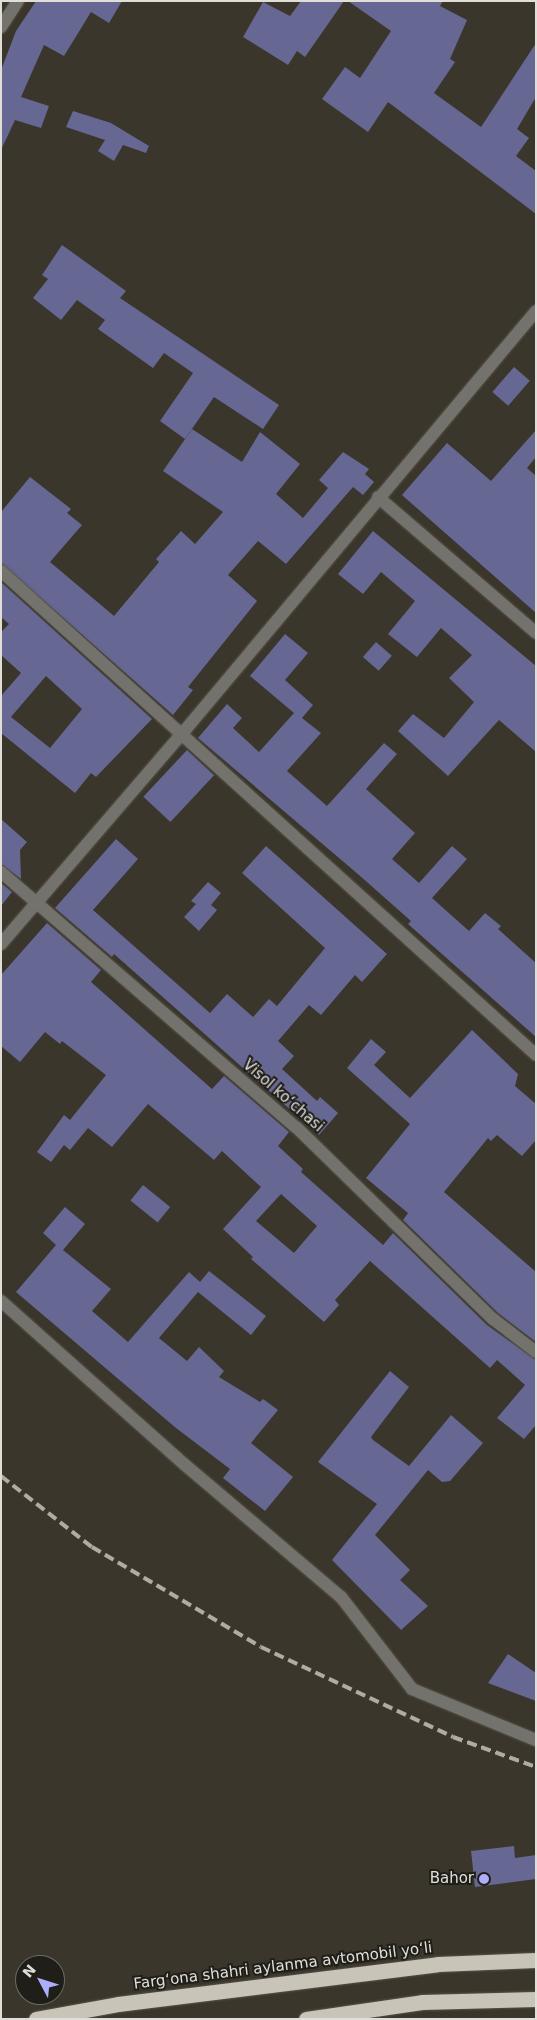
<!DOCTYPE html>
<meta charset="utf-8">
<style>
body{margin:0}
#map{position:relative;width:537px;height:2020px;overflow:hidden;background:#3a362b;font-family:"DejaVu Sans",sans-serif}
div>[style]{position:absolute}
.building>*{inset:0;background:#666793;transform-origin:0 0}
.roads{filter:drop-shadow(0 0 1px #58544a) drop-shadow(0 0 1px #58544a)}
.minor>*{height:12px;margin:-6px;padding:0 6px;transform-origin:6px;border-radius:6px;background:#74726d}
.highway>*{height:15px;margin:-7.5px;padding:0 7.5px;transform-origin:7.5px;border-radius:7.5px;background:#c8c4b7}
.rail>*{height:4px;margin-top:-2px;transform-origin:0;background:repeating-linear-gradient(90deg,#b0aca5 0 10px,transparent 0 15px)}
.dots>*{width:14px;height:14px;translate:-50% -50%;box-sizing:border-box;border:2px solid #1f1e19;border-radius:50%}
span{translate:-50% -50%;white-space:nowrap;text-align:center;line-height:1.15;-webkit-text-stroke:4px #1f1e19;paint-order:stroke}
.street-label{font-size:15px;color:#e1ded8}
.poi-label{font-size:15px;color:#e1ded8}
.right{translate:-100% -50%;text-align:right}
.frame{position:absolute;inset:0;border:2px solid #e1ded8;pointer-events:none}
.north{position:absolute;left:15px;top:1955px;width:50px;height:50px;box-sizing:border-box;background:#1f1e19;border:1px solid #6d6b65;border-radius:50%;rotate:310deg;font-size:14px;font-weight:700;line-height:20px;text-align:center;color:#e1ded8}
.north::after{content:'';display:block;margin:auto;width:18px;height:22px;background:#adaefb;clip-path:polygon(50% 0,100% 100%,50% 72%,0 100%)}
</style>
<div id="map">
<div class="building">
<div style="clip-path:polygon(36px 1px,122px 1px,109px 23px,91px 12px,64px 56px,44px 45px,21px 97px,49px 106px,41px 128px,15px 120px,1px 150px,1px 70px,16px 31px)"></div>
<div style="clip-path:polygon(301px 1px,344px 1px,305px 57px,297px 51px,288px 65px,243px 37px,263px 2px,290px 16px)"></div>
<div style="clip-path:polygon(348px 1px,443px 1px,440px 6px,467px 20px,450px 59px,455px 62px,434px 93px,481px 127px,536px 43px,536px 97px,517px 129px,529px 138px,516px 156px,536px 171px,536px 214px,388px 102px,368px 132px,322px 99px,345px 67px,360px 78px,391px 31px)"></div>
<div style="clip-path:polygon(73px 111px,111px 123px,149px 146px,146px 153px,123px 145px,114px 161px,98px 151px,105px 140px,66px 127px)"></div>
<div style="clip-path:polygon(62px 245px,126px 291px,120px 298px,279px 405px,263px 429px,214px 397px,185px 439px,160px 421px,193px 373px,164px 353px,153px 368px,98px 329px,105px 320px,77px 300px,61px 320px,33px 298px,48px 279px,42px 275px)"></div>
<div style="left:514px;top:367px;width:21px;height:33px;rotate:41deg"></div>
<div style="clip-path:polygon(192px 429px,242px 462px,260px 432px,300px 464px,276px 494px,303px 518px,328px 488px,319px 480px,343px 452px,369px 469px,365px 474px,374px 482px,363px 495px,353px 487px,286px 564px,258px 541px,228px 575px,257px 601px,188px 687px,193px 690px,173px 715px,1px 563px,1px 512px,30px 477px,71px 509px,67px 513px,82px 525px,50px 562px,114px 616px,159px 562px,156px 559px,181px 531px,195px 544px,223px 512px,163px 471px)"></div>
<div style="clip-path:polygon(536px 430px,536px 457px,527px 468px,536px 476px,536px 613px,402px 495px,447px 443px,491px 481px)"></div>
<div style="clip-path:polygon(373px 531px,536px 666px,536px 752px,499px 720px,448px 776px,398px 731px,413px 714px,444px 738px,474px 702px,449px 678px,472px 655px,441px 628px,417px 657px,388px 634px,415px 601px,381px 572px,363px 594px,338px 574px)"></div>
<div style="clip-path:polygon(evenodd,1px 582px,152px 719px,96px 777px,91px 773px,75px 793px,1px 733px,1px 696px,21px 673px,1px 655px,1px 632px,9px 624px,1px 617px,1px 582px,46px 676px,82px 709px,50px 748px,11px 717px,46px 676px)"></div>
<div style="clip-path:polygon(285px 634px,308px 653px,285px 680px,313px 705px,302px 718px,321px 733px,287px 771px,327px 806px,384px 743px,397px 754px,366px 789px,415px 833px,392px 859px,419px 883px,452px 846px,467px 859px,432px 898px,469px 931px,485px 913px,501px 926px,498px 929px,536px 963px,536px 1037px,408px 924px,411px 921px,359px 875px,198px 738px,227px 704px,242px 718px,233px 728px,259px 752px,294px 713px,250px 676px)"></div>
<div style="left:376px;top:642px;width:21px;height:20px;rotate:41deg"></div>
<div style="left:187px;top:750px;width:37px;height:64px;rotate:43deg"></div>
<div style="clip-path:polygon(1px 819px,27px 842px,20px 850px,21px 879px,1px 864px)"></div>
<div style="clip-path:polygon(116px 839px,138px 859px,93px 910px,210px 1013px,227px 994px,253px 1017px,269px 999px,277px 1006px,325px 948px,242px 873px,266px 846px,387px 954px,362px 982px,355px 975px,321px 1015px,309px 1005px,278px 1041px,294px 1056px,282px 1069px,317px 1101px,320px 1097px,338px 1113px,319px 1135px,114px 954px,112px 957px,55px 908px)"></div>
<div style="clip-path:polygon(208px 882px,221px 893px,211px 905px,217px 910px,199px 931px,184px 917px,196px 904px,191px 901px)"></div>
<div style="clip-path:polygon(1px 883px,12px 892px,1px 906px)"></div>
<div style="clip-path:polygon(evenodd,47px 923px,101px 970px,91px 982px,212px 1089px,224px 1076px,289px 1132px,278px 1146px,303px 1169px,301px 1172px,383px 1245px,393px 1233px,487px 1325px,536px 1360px,536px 1425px,524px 1439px,497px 1418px,525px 1385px,497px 1360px,490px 1368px,370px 1261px,335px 1300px,339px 1305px,324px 1322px,251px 1259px,253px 1257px,223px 1229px,261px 1187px,222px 1151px,214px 1160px,148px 1104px,112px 1147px,88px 1128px,70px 1150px,64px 1145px,51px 1162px,37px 1152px,64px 1115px,70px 1120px,106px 1075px,62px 1041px,60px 1044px,45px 1032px,20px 1062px,1px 1046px,1px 975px,47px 923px,281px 1194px,317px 1226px,294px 1253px,256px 1221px,281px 1194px)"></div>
<div style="clip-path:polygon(472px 1030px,518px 1074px,515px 1086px,536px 1104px,536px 1140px,522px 1156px,497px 1135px,491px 1141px,488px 1138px,444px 1192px,536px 1272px,536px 1342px,498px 1313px,403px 1220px,408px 1213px,366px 1178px,410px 1124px,347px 1068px,371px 1039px,386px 1052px,374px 1065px,410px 1098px)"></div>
<div style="left:143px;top:1185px;width:35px;height:20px;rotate:39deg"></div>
<div style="clip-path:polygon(65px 1207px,85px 1224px,63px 1250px,111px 1289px,92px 1311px,128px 1342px,189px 1272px,200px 1282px,209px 1271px,266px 1316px,251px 1335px,198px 1292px,159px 1338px,187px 1361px,199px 1347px,224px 1371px,219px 1377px,260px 1402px,263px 1399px,278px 1410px,251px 1443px,293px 1477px,265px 1511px,223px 1478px,230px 1469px,176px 1428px,16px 1292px,56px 1245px,43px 1233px)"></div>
<div style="clip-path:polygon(390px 1371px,409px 1387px,371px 1437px,373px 1440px,409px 1466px,451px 1415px,483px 1443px,450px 1481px,442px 1482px,428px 1470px,375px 1535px,410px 1570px,400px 1580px,428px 1606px,401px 1630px,332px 1560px,377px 1504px,318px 1462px)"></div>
<div style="clip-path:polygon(508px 1654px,536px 1673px,536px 1701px,488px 1683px)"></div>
<div style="clip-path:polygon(514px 1846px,515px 1858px,536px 1855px,536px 1879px,475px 1887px,471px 1851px)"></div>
</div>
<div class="roads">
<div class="minor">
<div style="left:1px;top:27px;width:31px;rotate:-57deg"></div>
<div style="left:378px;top:497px;width:208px;rotate:40.7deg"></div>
<div style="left:1px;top:571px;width:721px;rotate:42.13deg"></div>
<div style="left:1px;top:872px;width:391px;rotate:40.9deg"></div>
<div style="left:297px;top:1128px;width:274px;rotate:44.3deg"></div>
<div style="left:493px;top:1319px;width:54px;rotate:37.5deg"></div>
<div style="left:1px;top:944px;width:276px;rotate:-49.3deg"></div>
<div style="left:181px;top:735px;width:553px;rotate:-50.06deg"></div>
<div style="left:1px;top:1301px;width:245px;rotate:41.7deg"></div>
<div style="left:184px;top:1464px;width:206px;rotate:40.3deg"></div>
<div style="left:341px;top:1597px;width:116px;rotate:52.3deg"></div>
<div style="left:412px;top:1689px;width:134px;rotate:22.4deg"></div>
</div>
<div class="highway">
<div style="left:36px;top:2019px;width:83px;rotate:-10.4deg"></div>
<div style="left:118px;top:2004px;width:322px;rotate:-7.1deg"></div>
<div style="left:438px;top:1964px;width:98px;rotate:-2.3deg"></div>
<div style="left:306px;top:2019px;width:117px;rotate:-8.3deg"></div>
<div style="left:422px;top:2002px;width:114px;rotate:-1.5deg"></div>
</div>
</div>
<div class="rail">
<div style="left:1px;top:1476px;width:115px;rotate:38deg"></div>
<div style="left:92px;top:1547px;width:196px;rotate:30.6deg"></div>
<div style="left:261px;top:1647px;width:212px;rotate:25.1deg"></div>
<div style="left:453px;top:1737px;width:88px;rotate:19.9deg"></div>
</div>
<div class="dots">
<div style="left:484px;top:1879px;background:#adaefb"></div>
</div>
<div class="street-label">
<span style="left:283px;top:1096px;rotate:41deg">Visol koʻchasi</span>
<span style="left:283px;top:1966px;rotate:-7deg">Fargʻona shahri aylanma avtomobil yoʻli</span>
</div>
<div class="poi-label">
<span class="right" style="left:474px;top:1879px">Bahor</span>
</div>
<div class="frame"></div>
<div class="north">N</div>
</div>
